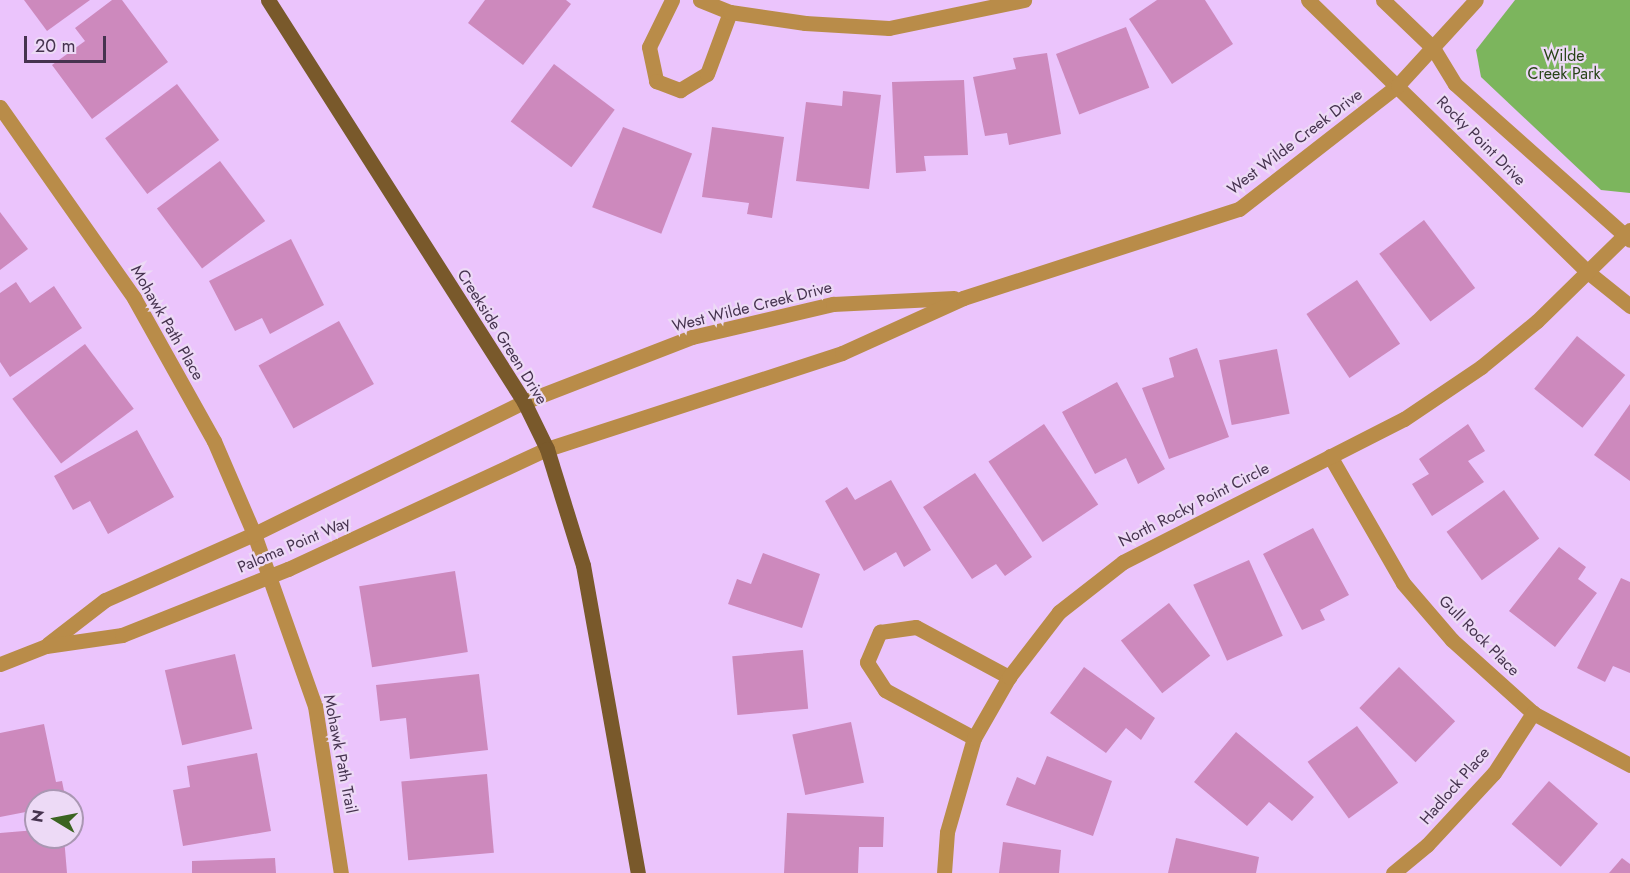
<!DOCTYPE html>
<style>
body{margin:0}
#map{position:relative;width:1630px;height:873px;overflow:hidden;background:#ebc4fc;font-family:Jost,sans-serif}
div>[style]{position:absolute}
.green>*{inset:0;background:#7cb55d}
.building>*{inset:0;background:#cd89bd;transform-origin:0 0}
.minor>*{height:15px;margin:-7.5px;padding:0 7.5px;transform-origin:7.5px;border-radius:7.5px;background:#b98c49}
.major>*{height:15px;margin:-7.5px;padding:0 7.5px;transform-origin:7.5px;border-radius:7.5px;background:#79592b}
span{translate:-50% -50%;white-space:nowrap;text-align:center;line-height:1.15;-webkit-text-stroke:4.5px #eddaf6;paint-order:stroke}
.park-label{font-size:16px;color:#284317}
.street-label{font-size:16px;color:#46334f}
.north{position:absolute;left:24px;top:789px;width:60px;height:60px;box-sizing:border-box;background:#eddaf6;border:2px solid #aa97b3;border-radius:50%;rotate:280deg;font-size:16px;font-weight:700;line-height:24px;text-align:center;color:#46334f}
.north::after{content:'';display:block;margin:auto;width:21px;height:27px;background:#3b6421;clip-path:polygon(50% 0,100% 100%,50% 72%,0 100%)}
.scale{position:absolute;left:24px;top:36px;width:82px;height:27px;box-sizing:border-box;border:3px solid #46334f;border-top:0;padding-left:8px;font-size:18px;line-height:21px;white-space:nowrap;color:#46334f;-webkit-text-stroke:4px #eddaf6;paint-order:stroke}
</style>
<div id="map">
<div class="green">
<div style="clip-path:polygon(1515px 0,1630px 0,1630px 193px,1601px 190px,1481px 77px,1476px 50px)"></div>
</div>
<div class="building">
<div style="clip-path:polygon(24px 0,90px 0,47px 31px)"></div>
<div style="clip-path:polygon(112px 0,122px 0,168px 62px,92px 119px,52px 65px,85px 41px,75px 28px)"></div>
<div style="clip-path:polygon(485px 0,566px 0,571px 4px,523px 65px,468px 23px)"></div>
<div style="clip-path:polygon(1157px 0,1205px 0,1233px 44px,1172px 84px,1129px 19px)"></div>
<div style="left:1126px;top:27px;width:65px;height:75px;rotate:69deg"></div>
<div style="clip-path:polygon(1047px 53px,1061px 134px,1009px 145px,1007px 133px,985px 136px,973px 77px,1016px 69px,1013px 58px)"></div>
<div style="left:554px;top:64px;width:76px;height:72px;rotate:37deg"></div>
<div style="clip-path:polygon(964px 80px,968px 155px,924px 156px,926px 171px,896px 173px,892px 82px)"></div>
<div style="left:177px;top:84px;width:70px;height:90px;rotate:53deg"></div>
<div style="clip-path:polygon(843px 91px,881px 95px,869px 189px,796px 181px,806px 102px,842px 106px)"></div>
<div style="left:623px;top:127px;width:74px;height:86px;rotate:21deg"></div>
<div style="clip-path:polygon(712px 127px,784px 137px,772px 218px,747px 214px,749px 203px,702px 197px)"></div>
<div style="left:220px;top:161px;width:75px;height:79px;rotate:53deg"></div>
<div style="clip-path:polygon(0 212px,28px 249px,0 270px)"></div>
<div style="left:1424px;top:220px;width:85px;height:56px;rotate:53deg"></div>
<div style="clip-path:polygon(291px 239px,324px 305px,270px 334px,262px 318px,235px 331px,209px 281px)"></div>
<div style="left:1357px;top:280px;width:77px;height:61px;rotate:56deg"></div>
<div style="clip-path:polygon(16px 282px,30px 303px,54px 286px,82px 328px,10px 377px,0 362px,0 293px)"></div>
<div style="left:339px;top:321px;width:72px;height:92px;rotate:61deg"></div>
<div style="left:1577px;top:336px;width:62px;height:68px;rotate:39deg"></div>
<div style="left:85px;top:344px;width:81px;height:91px;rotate:53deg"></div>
<div style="clip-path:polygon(1197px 348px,1229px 437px,1169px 459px,1142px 388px,1174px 377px,1169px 358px)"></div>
<div style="left:1277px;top:349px;width:66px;height:59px;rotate:79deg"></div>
<div style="clip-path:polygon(1117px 382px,1165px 469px,1138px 484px,1126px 458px,1095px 474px,1062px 412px)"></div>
<div style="clip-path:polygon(1630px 404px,1630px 481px,1594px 455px)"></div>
<div style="left:1044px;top:424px;width:97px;height:67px;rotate:56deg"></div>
<div style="clip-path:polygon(1468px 424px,1485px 451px,1468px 461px,1484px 482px,1432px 516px,1412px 484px,1429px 474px,1419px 459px)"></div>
<div style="clip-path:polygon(137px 430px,174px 497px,108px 534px,90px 501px,73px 510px,54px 476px)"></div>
<div style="clip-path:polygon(975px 473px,1032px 557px,1005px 576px,996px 564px,972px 579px,923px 507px)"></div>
<div style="clip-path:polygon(891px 480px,931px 550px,904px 567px,896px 552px,864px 571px,825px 501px,847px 487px,855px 500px)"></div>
<div style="left:1504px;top:490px;width:60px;height:71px;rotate:54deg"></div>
<div style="clip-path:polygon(1313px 528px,1349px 595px,1320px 610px,1325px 620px,1302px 630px,1263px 554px)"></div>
<div style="clip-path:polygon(1559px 547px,1586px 567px,1578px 579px,1597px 593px,1555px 647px,1509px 611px)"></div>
<div style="clip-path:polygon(763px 553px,820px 574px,802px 628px,728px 604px,737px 579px,751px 584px)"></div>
<div style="left:1249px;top:560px;width:83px;height:61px;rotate:66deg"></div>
<div style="left:455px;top:571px;width:82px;height:97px;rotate:81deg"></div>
<div style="clip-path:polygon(1621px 578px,1630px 582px,1630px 673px,1613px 666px,1605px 682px,1577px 668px)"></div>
<div style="left:1169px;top:603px;width:67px;height:61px;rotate:52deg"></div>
<div style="left:803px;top:650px;width:59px;height:71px;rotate:85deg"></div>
<div style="left:235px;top:654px;width:77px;height:72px;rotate:77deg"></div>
<div style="clip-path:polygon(1084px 667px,1155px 718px,1141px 740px,1126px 728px,1106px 753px,1050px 713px)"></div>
<div style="left:1399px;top:667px;width:78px;height:57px;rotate:44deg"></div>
<div style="clip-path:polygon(479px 674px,488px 750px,410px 759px,406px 718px,380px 721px,376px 685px)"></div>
<div style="left:851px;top:722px;width:62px;height:60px;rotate:78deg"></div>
<div style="clip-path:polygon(44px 724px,56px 782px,62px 781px,66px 801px,36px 801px,36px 810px,0 817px,0 733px)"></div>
<div style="left:1357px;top:726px;width:70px;height:61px;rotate:54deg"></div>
<div style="clip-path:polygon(1236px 732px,1314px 797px,1292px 821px,1269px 802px,1247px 826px,1194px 782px)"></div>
<div style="clip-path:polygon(257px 753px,271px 831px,183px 846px,173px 790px,190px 787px,187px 766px)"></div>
<div style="clip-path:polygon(1047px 756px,1112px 781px,1093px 836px,1006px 805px,1017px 777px,1035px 785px)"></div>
<div style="left:487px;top:774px;width:79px;height:86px;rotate:85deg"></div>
<div style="left:1549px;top:781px;width:65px;height:57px;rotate:41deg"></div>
<div style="clip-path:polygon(787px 813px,884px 817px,883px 847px,859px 847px,858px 873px,784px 873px)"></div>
<div style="clip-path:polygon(36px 830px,36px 837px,64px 837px,67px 873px,0 873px,0 833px)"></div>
<div style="clip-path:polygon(1176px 838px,1259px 857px,1256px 873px,1168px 873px)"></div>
<div style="clip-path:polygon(1003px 842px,1061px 850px,1059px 873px,999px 873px)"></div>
<div style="clip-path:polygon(275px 858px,276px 873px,192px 873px,192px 861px)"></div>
<div style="clip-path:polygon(1622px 858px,1630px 864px,1630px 873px,1609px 873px)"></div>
</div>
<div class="minor">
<div style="left:672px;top:0;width:52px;rotate:116.1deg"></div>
<div style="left:649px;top:47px;width:35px;rotate:78deg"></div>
<div style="left:656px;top:81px;width:26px;rotate:21deg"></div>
<div style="left:680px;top:90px;width:31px;rotate:-31deg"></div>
<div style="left:707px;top:74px;width:66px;rotate:-69.6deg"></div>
<div style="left:700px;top:0;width:32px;rotate:22deg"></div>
<div style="left:730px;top:12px;width:76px;rotate:8.3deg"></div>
<div style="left:805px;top:23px;width:84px;rotate:3.4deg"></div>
<div style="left:889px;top:28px;width:138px;rotate:-11.7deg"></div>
<div style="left:1308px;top:0;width:392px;rotate:44.2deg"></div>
<div style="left:1589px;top:273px;width:53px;rotate:38.8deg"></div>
<div style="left:1383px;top:0;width:69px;rotate:43.8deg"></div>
<div style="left:1433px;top:48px;width:42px;rotate:58.6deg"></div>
<div style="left:1455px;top:84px;width:234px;rotate:41.7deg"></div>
<div style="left:0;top:107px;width:233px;rotate:54.9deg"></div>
<div style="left:134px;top:298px;width:164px;rotate:60.8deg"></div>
<div style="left:214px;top:441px;width:101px;rotate:66.7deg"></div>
<div style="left:254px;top:534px;width:182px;rotate:70.5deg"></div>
<div style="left:315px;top:706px;width:169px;rotate:81.2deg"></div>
<div style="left:1330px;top:456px;width:146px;rotate:60.1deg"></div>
<div style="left:1403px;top:583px;width:75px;rotate:49.3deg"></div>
<div style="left:1452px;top:640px;width:109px;rotate:42deg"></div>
<div style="left:1533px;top:713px;width:110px;rotate:28.2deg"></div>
<div style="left:48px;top:644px;width:72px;rotate:-37.7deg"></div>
<div style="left:105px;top:600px;width:163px;rotate:-23.9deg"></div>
<div style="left:254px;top:534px;width:301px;rotate:-26.1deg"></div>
<div style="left:524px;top:402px;width:180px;rotate:-21.2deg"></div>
<div style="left:692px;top:337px;width:145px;rotate:-13.2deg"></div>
<div style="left:833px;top:304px;width:121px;rotate:-2.8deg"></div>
<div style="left:0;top:664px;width:49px;rotate:-21.4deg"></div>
<div style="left:46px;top:646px;width:77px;rotate:-8.2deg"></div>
<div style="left:122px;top:635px;width:179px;rotate:-21.7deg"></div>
<div style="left:288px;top:569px;width:285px;rotate:-24.9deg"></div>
<div style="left:547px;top:449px;width:310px;rotate:-18deg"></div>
<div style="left:842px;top:353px;width:133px;rotate:-24.4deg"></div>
<div style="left:963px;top:298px;width:290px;rotate:-17.9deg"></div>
<div style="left:1239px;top:209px;width:202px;rotate:-37.9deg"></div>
<div style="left:1398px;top:85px;width:115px;rotate:-47.5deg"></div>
<div style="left:974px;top:738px;width:101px;rotate:-151.7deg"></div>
<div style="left:885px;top:690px;width:33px;rotate:-123deg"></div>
<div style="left:867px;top:662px;width:33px;rotate:-67deg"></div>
<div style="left:880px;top:632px;width:36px;rotate:-8deg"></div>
<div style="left:916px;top:627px;width:106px;rotate:28.3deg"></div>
<div style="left:944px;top:873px;width:41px;rotate:-85.8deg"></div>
<div style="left:947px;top:832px;width:98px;rotate:-74deg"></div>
<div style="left:974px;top:738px;width:70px;rotate:-60.2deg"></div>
<div style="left:1009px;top:677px;width:82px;rotate:-52.4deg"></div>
<div style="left:1059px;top:612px;width:81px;rotate:-38deg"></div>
<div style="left:1123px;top:562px;width:315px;rotate:-27deg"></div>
<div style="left:1404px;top:419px;width:93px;rotate:-34deg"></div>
<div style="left:1481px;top:367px;width:72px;rotate:-39.4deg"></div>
<div style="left:1537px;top:321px;width:130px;rotate:-44.4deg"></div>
<div style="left:1393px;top:873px;width:44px;rotate:-39.5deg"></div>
<div style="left:1427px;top:845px;width:98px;rotate:-47.1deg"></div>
<div style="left:1494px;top:773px;width:72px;rotate:-57deg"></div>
</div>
<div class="major">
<div style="left:268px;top:0;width:477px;rotate:57.5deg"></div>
<div style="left:524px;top:402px;width:52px;rotate:63.9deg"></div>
<div style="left:547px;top:449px;width:121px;rotate:72.8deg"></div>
<div style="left:583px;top:565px;width:313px;rotate:79.9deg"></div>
</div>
<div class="park-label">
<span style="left:1564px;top:65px">Wilde<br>Creek Park</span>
</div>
<div class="street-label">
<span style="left:1481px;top:141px;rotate:45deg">Rocky Point Drive</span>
<span style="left:1295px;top:142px;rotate:-37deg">West Wilde Creek Drive</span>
<span style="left:752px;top:307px;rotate:-14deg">West Wilde Creek Drive</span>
<span style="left:167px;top:323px;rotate:60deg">Mohawk Path Place</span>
<span style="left:502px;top:337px;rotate:58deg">Creekside Green Drive</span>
<span style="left:1194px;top:505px;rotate:-27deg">North Rocky Point Circle</span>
<span style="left:294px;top:545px;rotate:-23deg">Paloma Point Way</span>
<span style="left:1479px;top:636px;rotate:45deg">Gull Rock Place</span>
<span style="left:340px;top:754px;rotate:79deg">Mohawk Path Trail</span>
<span style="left:1455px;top:786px;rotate:-49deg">Hadlock Place</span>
</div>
<div class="north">N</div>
<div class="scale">20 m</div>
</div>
